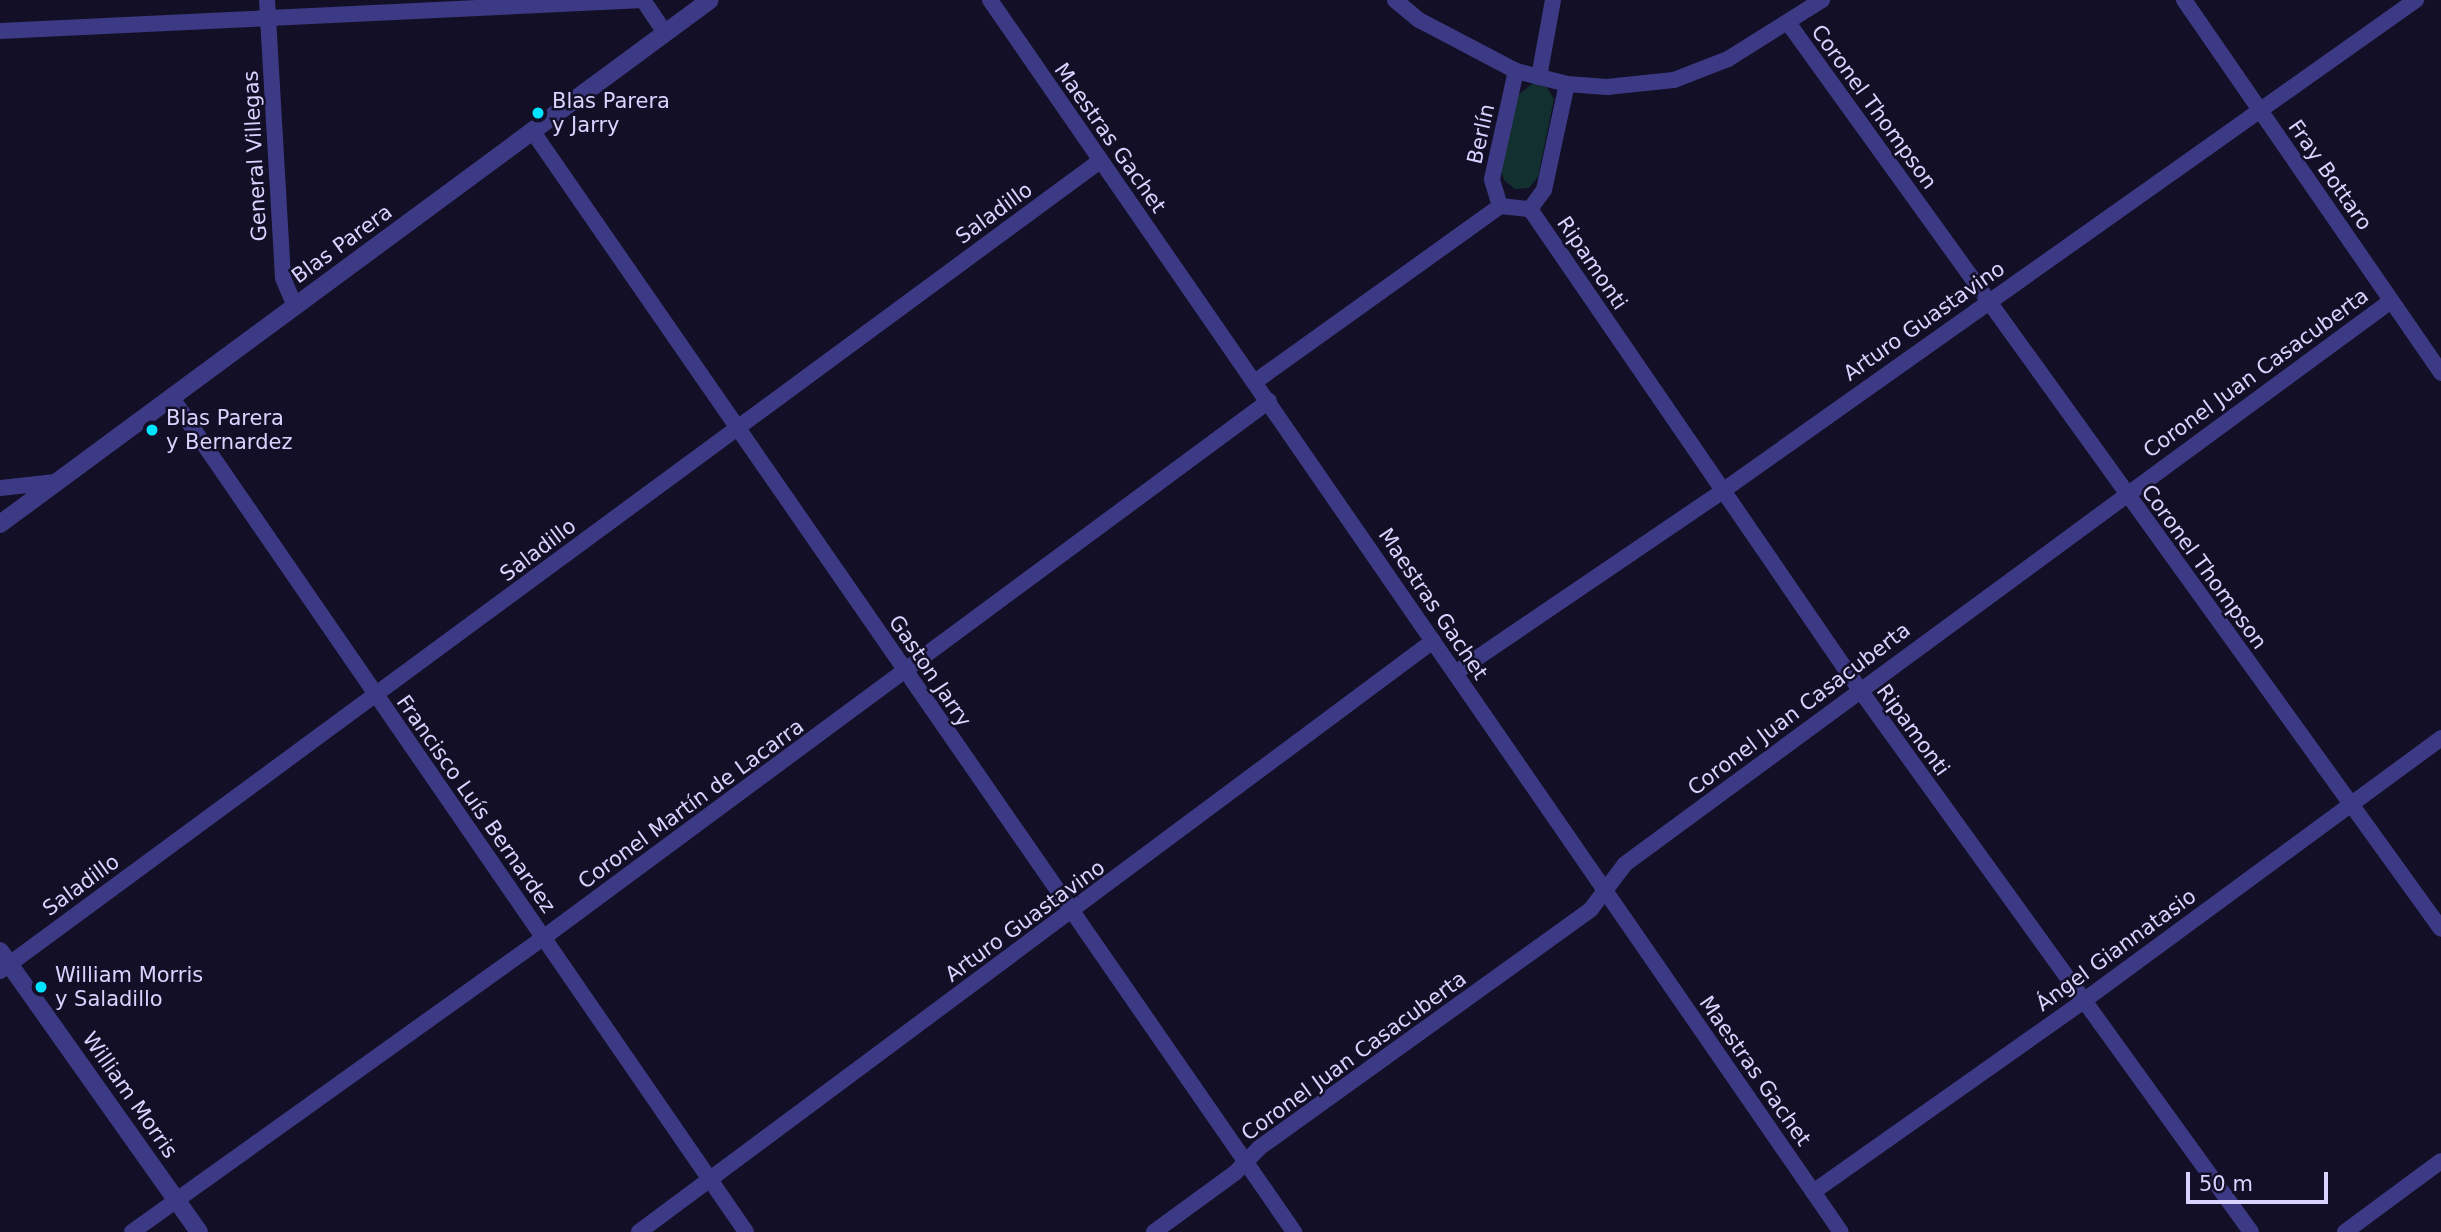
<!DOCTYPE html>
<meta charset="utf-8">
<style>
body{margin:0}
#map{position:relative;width:2441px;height:1232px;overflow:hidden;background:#130f26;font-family:"DejaVu Sans",sans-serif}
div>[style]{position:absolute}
.green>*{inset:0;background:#12302f}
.minor>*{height:16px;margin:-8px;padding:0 8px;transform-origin:8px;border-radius:8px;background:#3d3a85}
.tertiary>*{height:18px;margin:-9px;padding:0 9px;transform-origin:9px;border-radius:9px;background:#3d3a85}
.dots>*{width:19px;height:19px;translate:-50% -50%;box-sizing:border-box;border:4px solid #130f26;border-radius:50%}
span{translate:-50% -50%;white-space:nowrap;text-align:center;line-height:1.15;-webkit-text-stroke:5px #130f26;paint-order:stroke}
.poi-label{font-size:21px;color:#d9d4ff}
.left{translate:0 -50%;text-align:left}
.street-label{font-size:21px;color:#d9d4ff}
.scale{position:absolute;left:2186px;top:1172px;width:142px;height:32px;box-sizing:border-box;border:4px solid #d9d4ff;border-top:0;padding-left:9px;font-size:21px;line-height:24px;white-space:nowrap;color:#d9d4ff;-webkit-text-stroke:5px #130f26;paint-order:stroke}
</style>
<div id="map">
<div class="green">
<div style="clip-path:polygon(1533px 83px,1547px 87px,1554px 99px,1538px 177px,1529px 188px,1515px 189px,1504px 180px,1501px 171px,1517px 96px)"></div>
</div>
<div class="minor">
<div style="left:267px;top:0;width:278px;rotate:86.7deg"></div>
<div style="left:283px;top:278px;width:30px;rotate:67deg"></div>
<div style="left:643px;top:0;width:40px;rotate:56deg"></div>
<div style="left:990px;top:0;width:1497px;rotate:55.37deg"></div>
<div style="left:1395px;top:0;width:31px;rotate:40deg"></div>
<div style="left:1419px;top:20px;width:110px;rotate:27.7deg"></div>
<div style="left:1516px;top:71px;width:53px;rotate:14.3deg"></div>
<div style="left:1567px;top:84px;width:40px;rotate:4.3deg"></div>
<div style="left:1607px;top:87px;width:67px;rotate:-6deg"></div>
<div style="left:1674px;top:80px;width:58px;rotate:-21.3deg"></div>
<div style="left:1728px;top:59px;width:111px;rotate:-32.1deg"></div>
<div style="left:2184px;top:0;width:453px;rotate:55.4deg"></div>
<div style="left:1789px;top:24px;width:1115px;rotate:54.23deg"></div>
<div style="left:0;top:31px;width:644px;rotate:-2.76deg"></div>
<div style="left:1539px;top:77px;width:78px;rotate:-79.7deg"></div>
<div style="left:533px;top:132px;width:1338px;rotate:55.32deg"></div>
<div style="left:1500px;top:206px;width:28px;rotate:-107deg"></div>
<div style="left:1492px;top:179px;width:111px;rotate:-77.5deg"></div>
<div style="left:1530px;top:209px;width:583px;rotate:55.55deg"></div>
<div style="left:1860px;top:690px;width:668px;rotate:54.19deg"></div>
<div style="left:1530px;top:209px;width:24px;rotate:-54deg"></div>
<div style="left:1544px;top:190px;width:108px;rotate:-77.8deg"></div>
<div style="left:1256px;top:381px;width:300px;rotate:-35.6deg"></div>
<div style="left:1500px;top:206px;width:30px;rotate:6deg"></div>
<div style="left:172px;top:398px;width:1012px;rotate:55.46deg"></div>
<div style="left:0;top:488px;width:56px;rotate:-6.1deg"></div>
<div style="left:1455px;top:673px;width:322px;rotate:-34.2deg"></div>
<div style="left:1721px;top:492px;width:852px;rotate:-35.3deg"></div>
<div style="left:0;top:971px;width:1366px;rotate:-36.37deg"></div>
<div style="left:1813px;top:1192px;width:329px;rotate:-35.2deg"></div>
<div style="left:2082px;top:1002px;width:446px;rotate:-36.3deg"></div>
<div style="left:132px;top:1232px;width:505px;rotate:-35.58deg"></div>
<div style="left:543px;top:938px;width:903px;rotate:-36.49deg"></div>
<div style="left:639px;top:1232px;width:990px;rotate:-36.66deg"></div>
<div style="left:1154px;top:1232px;width:100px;rotate:-36.1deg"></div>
<div style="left:1235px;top:1173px;width:35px;rotate:-46deg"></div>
<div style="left:1259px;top:1148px;width:409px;rotate:-35.7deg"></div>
<div style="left:1591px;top:909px;width:56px;rotate:-52.9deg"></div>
<div style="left:1625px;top:864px;width:951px;rotate:-36.32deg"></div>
<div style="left:2345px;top:1232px;width:119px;rotate:-36.5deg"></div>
</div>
<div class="tertiary">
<div style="left:0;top:524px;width:882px;rotate:-36.43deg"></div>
<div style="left:0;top:951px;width:344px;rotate:54.7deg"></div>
</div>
<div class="dots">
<div style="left:538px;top:113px;background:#00e5ff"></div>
<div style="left:152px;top:430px;background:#00e5ff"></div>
<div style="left:41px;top:987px;background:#00e5ff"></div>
</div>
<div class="poi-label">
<span class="left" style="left:552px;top:113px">Blas Parera<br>y Jarry</span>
<span class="left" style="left:166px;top:430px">Blas Parera<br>y Bernardez</span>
<span class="left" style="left:55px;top:987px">William Morris<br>y Saladillo</span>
</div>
<div class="street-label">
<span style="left:1874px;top:107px;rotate:54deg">Coronel Thompson</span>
<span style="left:1481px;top:134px;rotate:-77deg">Berlín</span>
<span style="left:1110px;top:138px;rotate:55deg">Maestras Gachet</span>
<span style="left:255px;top:156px;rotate:-93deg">General Villegas</span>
<span style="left:2330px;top:175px;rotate:55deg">Fray Bottaro</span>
<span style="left:994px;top:213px;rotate:-36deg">Saladillo</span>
<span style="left:342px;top:244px;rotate:-36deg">Blas Parera</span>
<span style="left:1592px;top:263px;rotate:56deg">Ripamonti</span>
<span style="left:1924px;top:321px;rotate:-35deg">Arturo Guastavino</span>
<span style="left:2256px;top:373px;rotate:-36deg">Coronel Juan Casacuberta</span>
<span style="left:538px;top:550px;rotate:-37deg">Saladillo</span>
<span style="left:2204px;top:567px;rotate:54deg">Coronel Thompson</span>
<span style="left:1433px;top:604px;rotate:56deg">Maestras Gachet</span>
<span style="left:930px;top:671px;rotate:56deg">Gaston Jarry</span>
<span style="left:1799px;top:709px;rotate:-37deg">Coronel Juan Casacuberta</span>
<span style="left:1913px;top:730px;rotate:54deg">Ripamonti</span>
<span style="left:476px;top:804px;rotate:55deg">Francisco Luís Bernardez</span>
<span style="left:691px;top:804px;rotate:-36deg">Coronel Martín de Lacarra</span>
<span style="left:81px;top:885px;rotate:-36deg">Saladillo</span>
<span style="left:1025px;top:921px;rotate:-36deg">Arturo Guastavino</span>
<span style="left:2116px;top:950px;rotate:-36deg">Ángel Giannatasio</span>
<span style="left:1354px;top:1056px;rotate:-36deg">Coronel Juan Casacuberta</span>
<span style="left:1755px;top:1071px;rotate:55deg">Maestras Gachet</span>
<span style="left:130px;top:1095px;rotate:55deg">William Morris</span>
</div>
<div class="scale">50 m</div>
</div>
